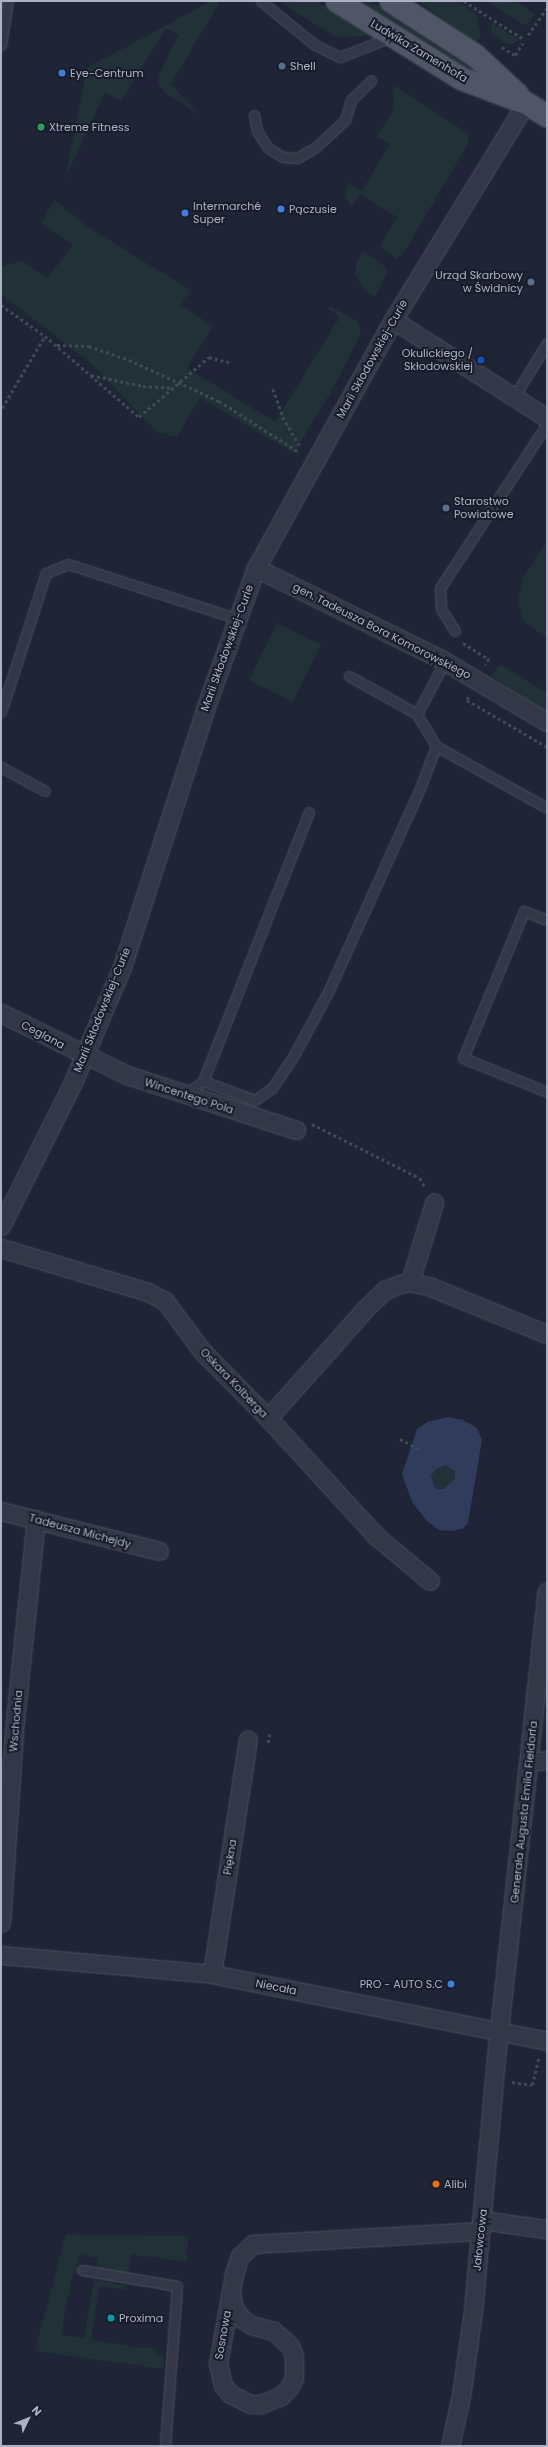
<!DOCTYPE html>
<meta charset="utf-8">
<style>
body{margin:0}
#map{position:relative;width:548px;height:2447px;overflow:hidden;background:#1f2536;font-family:Poppins,sans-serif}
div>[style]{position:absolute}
.green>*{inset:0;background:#213137;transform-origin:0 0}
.round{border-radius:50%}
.water>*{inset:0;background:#313b5c}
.path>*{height:2.5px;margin-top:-1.25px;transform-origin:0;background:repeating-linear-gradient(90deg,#3c4c52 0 3px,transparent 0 6px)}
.roads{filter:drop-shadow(0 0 1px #4d5262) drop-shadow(0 0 1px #4d5262)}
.service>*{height:9px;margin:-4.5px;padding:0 4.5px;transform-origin:4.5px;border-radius:4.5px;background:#333747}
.minor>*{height:17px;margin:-8.5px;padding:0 8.5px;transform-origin:8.5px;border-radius:8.5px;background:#333747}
.primary>*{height:22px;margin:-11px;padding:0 11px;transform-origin:11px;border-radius:11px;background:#505667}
.dots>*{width:11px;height:11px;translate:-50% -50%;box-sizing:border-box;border:2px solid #181d2b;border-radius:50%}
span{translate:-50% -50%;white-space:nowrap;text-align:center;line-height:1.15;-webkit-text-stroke:4px #181d2b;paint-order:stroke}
.street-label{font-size:11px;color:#adb2c4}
.poi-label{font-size:11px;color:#adb2c4}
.left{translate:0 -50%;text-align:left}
.right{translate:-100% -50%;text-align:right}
.frame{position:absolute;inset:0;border:2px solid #adb2c4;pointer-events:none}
.north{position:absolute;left:8px;top:2399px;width:40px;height:40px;-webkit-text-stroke:3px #181d2b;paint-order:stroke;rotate:47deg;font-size:11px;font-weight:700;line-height:16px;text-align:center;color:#adb2c4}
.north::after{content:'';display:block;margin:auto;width:14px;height:18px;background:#adb2c4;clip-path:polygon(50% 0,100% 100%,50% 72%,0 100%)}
</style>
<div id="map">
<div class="green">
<div style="clip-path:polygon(211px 1px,220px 1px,171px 84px,199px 114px,164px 92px,158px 83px,159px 75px,178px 35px,166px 28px,121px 101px,105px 92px,65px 179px,87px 68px)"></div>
<div style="clip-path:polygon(279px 1px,317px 1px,371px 35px,337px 38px)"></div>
<div style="clip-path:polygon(357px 1px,369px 1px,467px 54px,493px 87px)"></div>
<div style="clip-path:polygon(419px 1px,457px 1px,475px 13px,481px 36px,475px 43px)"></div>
<div style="clip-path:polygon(486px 1px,515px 1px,535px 14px,526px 26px)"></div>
<div style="clip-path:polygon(492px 23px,519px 40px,510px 45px,491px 35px)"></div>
<div style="clip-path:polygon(393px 85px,469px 134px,468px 144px,402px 255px,395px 259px,380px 246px,397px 217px,360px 194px,351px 207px,345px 195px,349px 183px,362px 190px,390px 144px,377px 137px,394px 108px)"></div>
<div style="clip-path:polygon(54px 200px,91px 229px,190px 290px,181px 305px,213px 326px,187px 368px,275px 422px,340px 317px,328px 309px,330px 306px,356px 320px,361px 329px,359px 337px,336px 383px,294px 453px,200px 398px,177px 437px,157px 432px,92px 364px,1px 294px,1px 267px,21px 261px,48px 278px,73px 245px,42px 223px)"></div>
<div style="clip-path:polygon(362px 251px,375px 258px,388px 270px,376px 296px,366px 292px,355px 275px,357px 261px)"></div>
<div style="clip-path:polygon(547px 542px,547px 639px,523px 620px,518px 599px,523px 578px)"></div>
<div style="left:277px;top:623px;width:49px;height:64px;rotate:26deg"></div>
<div style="clip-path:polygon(500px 664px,547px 694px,547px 712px,491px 676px)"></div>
<div class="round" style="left:431px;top:1465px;width:24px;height:24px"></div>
<div style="clip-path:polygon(66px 2234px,188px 2236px,187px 2262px,146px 2256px,145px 2258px,132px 2253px,127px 2275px,98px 2269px,96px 2258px,79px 2254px,75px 2276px,72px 2276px,61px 2335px,84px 2339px,94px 2280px,126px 2286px,125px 2290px,99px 2286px,91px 2340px,141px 2348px,149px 2347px,164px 2358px,164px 2369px,35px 2351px)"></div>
</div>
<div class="water">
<div style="clip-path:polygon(evenodd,448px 1417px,463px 1420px,477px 1428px,482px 1440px,468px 1523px,462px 1529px,451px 1531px,439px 1530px,427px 1521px,412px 1502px,402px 1474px,417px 1429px,427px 1422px,448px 1417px,446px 1465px,455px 1472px,455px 1479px,444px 1489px,438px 1489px,434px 1486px,431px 1476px,436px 1469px,446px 1465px)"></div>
</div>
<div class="path">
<div style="left:464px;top:1px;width:72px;rotate:32.6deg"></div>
<div style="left:528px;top:35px;width:33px;rotate:-55deg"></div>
<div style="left:502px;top:47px;width:15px;rotate:32deg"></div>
<div style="left:515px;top:55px;width:14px;rotate:-56deg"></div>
<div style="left:1px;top:305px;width:54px;rotate:35.2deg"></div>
<div style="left:45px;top:336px;width:124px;rotate:40.8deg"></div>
<div style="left:139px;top:417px;width:92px;rotate:-40.6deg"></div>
<div style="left:209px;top:357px;width:23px;rotate:15deg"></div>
<div style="left:57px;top:345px;width:32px;rotate:2deg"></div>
<div style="left:89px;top:346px;width:42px;rotate:19.3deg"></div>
<div style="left:129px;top:360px;width:99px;rotate:24.5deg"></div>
<div style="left:219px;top:401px;width:95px;rotate:32.5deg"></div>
<div style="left:91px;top:375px;width:53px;rotate:11.9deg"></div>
<div style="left:143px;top:386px;width:30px;rotate:4deg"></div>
<div style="left:273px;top:389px;width:30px;rotate:70deg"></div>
<div style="left:283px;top:417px;width:36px;rotate:60deg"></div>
<div style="left:2px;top:408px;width:84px;rotate:-59.2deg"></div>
<div style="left:463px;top:643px;width:31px;rotate:32deg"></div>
<div style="left:489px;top:659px;width:7px;rotate:117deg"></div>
<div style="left:469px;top:697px;width:4px;rotate:124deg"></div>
<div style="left:467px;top:700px;width:93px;rotate:30.4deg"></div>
<div style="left:312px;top:1124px;width:121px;rotate:26.6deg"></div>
<div style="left:420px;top:1178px;width:10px;rotate:61deg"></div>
<div style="left:400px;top:1439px;width:24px;rotate:28deg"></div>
<div style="left:268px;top:1743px;width:12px;rotate:-81deg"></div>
<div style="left:512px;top:2082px;width:20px;rotate:9deg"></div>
<div style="left:532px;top:2085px;width:29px;rotate:-76deg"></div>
</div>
<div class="roads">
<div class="service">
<div style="left:261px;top:1px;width:70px;rotate:39.2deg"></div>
<div style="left:315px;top:45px;width:28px;rotate:26deg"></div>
<div style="left:340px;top:57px;width:55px;rotate:-21.4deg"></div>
<div style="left:1px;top:45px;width:45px;rotate:-81deg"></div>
<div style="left:254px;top:115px;width:16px;rotate:79deg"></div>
<div style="left:257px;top:131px;width:20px;rotate:57deg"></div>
<div style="left:268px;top:148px;width:17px;rotate:31deg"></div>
<div style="left:283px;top:157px;width:14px;rotate:4deg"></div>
<div style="left:297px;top:158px;width:22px;rotate:-30deg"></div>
<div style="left:316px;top:147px;width:40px;rotate:-43deg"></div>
<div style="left:345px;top:120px;width:21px;rotate:-73deg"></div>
<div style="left:351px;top:100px;width:28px;rotate:-44deg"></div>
<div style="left:514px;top:397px;width:63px;rotate:-58.6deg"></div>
<div style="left:455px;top:631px;width:26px;rotate:-122deg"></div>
<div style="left:441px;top:609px;width:21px;rotate:-93deg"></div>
<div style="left:440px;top:588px;width:196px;rotate:-56.9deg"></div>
<div style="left:349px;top:676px;width:78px;rotate:29.2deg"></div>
<div style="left:417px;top:714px;width:60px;rotate:-62.2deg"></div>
<div style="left:1px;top:712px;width:146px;rotate:-72.1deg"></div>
<div style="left:46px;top:573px;width:24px;rotate:-22deg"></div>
<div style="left:68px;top:564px;width:179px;rotate:17.9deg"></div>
<div style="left:436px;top:746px;width:127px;rotate:29.2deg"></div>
<div style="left:1px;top:767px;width:50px;rotate:28.6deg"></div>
<div style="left:547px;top:920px;width:25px;rotate:-159deg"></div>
<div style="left:524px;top:911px;width:159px;rotate:112.5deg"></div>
<div style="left:463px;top:1058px;width:91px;rotate:22deg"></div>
<div style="left:203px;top:1081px;width:55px;rotate:20.1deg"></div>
<div style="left:255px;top:1100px;width:21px;rotate:-35deg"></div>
<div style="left:272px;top:1088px;width:40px;rotate:-56deg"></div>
<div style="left:294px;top:1055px;width:74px;rotate:-61.7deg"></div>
<div style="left:329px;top:990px;width:224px;rotate:-65.7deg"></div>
<div style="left:421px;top:786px;width:43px;rotate:-69.4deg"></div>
<div style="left:436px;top:746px;width:37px;rotate:-121deg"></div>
<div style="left:186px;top:1094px;width:21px;rotate:-37deg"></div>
<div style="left:203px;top:1081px;width:289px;rotate:-68.5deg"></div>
<div style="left:82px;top:2270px;width:96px;rotate:9.6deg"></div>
<div style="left:177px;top:2286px;width:160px;rotate:94.3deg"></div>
</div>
<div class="minor">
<div style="left:393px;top:320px;width:183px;rotate:32.5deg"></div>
<div style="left:256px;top:568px;width:204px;rotate:26.2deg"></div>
<div style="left:439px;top:658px;width:126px;rotate:30.7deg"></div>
<div style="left:1px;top:1013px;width:140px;rotate:26.2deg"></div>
<div style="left:127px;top:1075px;width:178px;rotate:18deg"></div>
<div style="left:1px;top:1226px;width:161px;rotate:-63.4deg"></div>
<div style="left:73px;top:1082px;width:125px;rotate:-66.9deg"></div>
<div style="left:122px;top:967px;width:286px;rotate:-72.1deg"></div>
<div style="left:210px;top:695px;width:135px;rotate:-70.1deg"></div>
<div style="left:256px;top:568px;width:283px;rotate:-61.1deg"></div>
<div style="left:393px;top:320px;width:255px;rotate:-58.5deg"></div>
<div style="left:1px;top:1248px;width:153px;rotate:16.7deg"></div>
<div style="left:148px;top:1292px;width:19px;rotate:28deg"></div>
<div style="left:165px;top:1301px;width:62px;rotate:53.5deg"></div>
<div style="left:202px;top:1351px;width:94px;rotate:45.4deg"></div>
<div style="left:268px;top:1418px;width:160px;rotate:47.5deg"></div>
<div style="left:376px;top:1536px;width:70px;rotate:39.8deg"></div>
<div style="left:410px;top:1282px;width:83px;rotate:-73.1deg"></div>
<div style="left:268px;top:1418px;width:146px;rotate:-48.3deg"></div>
<div style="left:365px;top:1309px;width:28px;rotate:-44deg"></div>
<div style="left:385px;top:1290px;width:16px;rotate:-22deg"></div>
<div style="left:400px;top:1284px;width:10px;rotate:-11deg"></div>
<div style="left:410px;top:1282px;width:22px;rotate:13deg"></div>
<div style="left:431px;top:1287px;width:125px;rotate:22.1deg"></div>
<div style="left:1px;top:1511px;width:163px;rotate:14.2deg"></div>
<div style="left:529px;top:1762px;width:18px;rotate:-6deg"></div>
<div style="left:1px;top:1923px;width:192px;rotate:-86.1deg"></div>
<div style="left:14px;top:1731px;width:213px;rotate:-84.1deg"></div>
<div style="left:1px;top:1955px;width:212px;rotate:5.1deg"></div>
<div style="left:212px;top:1974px;width:342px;rotate:11.3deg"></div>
<div style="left:212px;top:1974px;width:237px;rotate:-81.3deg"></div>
<div style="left:482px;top:2220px;width:64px;rotate:8.1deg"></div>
<div style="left:231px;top:2291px;width:15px;rotate:82deg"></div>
<div style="left:233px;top:2306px;width:14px;rotate:56deg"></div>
<div style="left:241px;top:2318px;width:12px;rotate:35deg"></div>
<div style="left:251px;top:2325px;width:24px;rotate:15deg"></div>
<div style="left:274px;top:2331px;width:22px;rotate:43deg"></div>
<div style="left:290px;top:2346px;width:11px;rotate:68deg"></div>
<div style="left:294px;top:2356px;width:22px;rotate:90deg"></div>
<div style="left:294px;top:2378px;width:11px;rotate:117deg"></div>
<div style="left:289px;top:2388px;width:11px;rotate:135deg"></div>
<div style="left:281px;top:2396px;width:22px;rotate:158deg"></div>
<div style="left:261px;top:2404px;width:11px;rotate:180deg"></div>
<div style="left:250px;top:2404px;width:22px;rotate:-153deg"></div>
<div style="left:230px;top:2394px;width:11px;rotate:-128deg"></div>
<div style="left:223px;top:2385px;width:22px;rotate:-103deg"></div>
<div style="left:218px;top:2364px;width:91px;rotate:-79.9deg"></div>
<div style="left:234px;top:2274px;width:19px;rotate:-72deg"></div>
<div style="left:240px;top:2256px;width:18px;rotate:-43deg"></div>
<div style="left:253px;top:2244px;width:228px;rotate:-3.3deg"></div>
<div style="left:450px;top:2446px;width:51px;rotate:-77.6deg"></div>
<div style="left:461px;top:2396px;width:86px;rotate:-82deg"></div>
<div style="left:473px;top:2311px;width:263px;rotate:-84.8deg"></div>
<div style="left:497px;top:2049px;width:460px;rotate:-83.8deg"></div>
</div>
<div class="primary">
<div style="left:337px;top:1px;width:147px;rotate:32deg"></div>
<div style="left:462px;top:79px;width:68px;rotate:20.6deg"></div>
<div style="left:526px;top:103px;width:25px;rotate:32deg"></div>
<div style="left:391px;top:1px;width:101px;rotate:32.9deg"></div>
<div style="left:476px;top:56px;width:57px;rotate:42.9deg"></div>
</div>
</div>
<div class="dots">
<div style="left:282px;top:66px;background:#5c6f8a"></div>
<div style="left:62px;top:73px;background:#3f7fe0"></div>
<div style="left:41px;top:127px;background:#2e9e5b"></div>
<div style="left:281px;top:209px;background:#3f7fe0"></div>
<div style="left:185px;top:213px;background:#3f7fe0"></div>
<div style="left:531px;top:282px;background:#5c6f8a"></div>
<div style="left:481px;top:360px;background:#1a4fb4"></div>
<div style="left:446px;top:508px;background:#5c6f8a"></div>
<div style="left:451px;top:1984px;background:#3f7fe0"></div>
<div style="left:436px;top:2184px;background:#e8710a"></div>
<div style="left:111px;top:2318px;background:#0f9aa8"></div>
</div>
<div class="street-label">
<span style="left:419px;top:51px;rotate:31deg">Ludwika Zamenhofa</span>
<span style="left:372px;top:359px;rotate:-61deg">Marii Skłodowskiej-Curie</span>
<span style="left:382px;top:631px;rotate:27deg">gen. Tadeusza Bora Komorowskiego</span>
<span style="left:227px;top:648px;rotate:-70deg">Marii Skłodowskiej-Curie</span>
<span style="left:102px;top:1010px;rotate:-68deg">Marii Skłodowskiej-Curie</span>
<span style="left:43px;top:1035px;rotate:28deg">Ceglana</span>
<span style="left:189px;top:1096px;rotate:18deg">Wincentego Pola</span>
<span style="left:234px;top:1383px;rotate:46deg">Oskara Kolberga</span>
<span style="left:80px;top:1531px;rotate:15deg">Tadeusza Michejdy</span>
<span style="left:16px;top:1721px;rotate:-85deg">Wschodnia</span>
<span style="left:524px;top:1812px;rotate:-84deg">Generała Augusta Emila Fieldorfa</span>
<span style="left:230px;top:1857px;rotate:-81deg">Piękna</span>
<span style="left:276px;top:1987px;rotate:11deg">Niecała</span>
<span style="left:480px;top:2240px;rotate:-84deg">Jałowcowa</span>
<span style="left:223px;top:2335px;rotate:-80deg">Sosnowa</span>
</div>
<div class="poi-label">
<span class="left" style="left:290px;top:66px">Shell</span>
<span class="left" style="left:70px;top:73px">Eye-Centrum</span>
<span class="left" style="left:49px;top:127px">Xtreme Fitness</span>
<span class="left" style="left:193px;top:213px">Intermarché<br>Super</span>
<span class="left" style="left:289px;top:209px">Pączusie</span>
<span class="right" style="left:523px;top:282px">Urząd Skarbowy<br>w Świdnicy</span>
<span class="right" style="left:473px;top:360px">Okulickiego /<br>Skłodowskiej</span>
<span class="left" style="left:454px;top:508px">Starostwo<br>Powiatowe</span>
<span class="right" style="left:443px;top:1984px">PRO - AUTO S.C</span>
<span class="left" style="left:444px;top:2184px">Alibi</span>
<span class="left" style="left:119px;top:2318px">Proxima</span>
</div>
<div class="frame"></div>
<div class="north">N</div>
</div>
